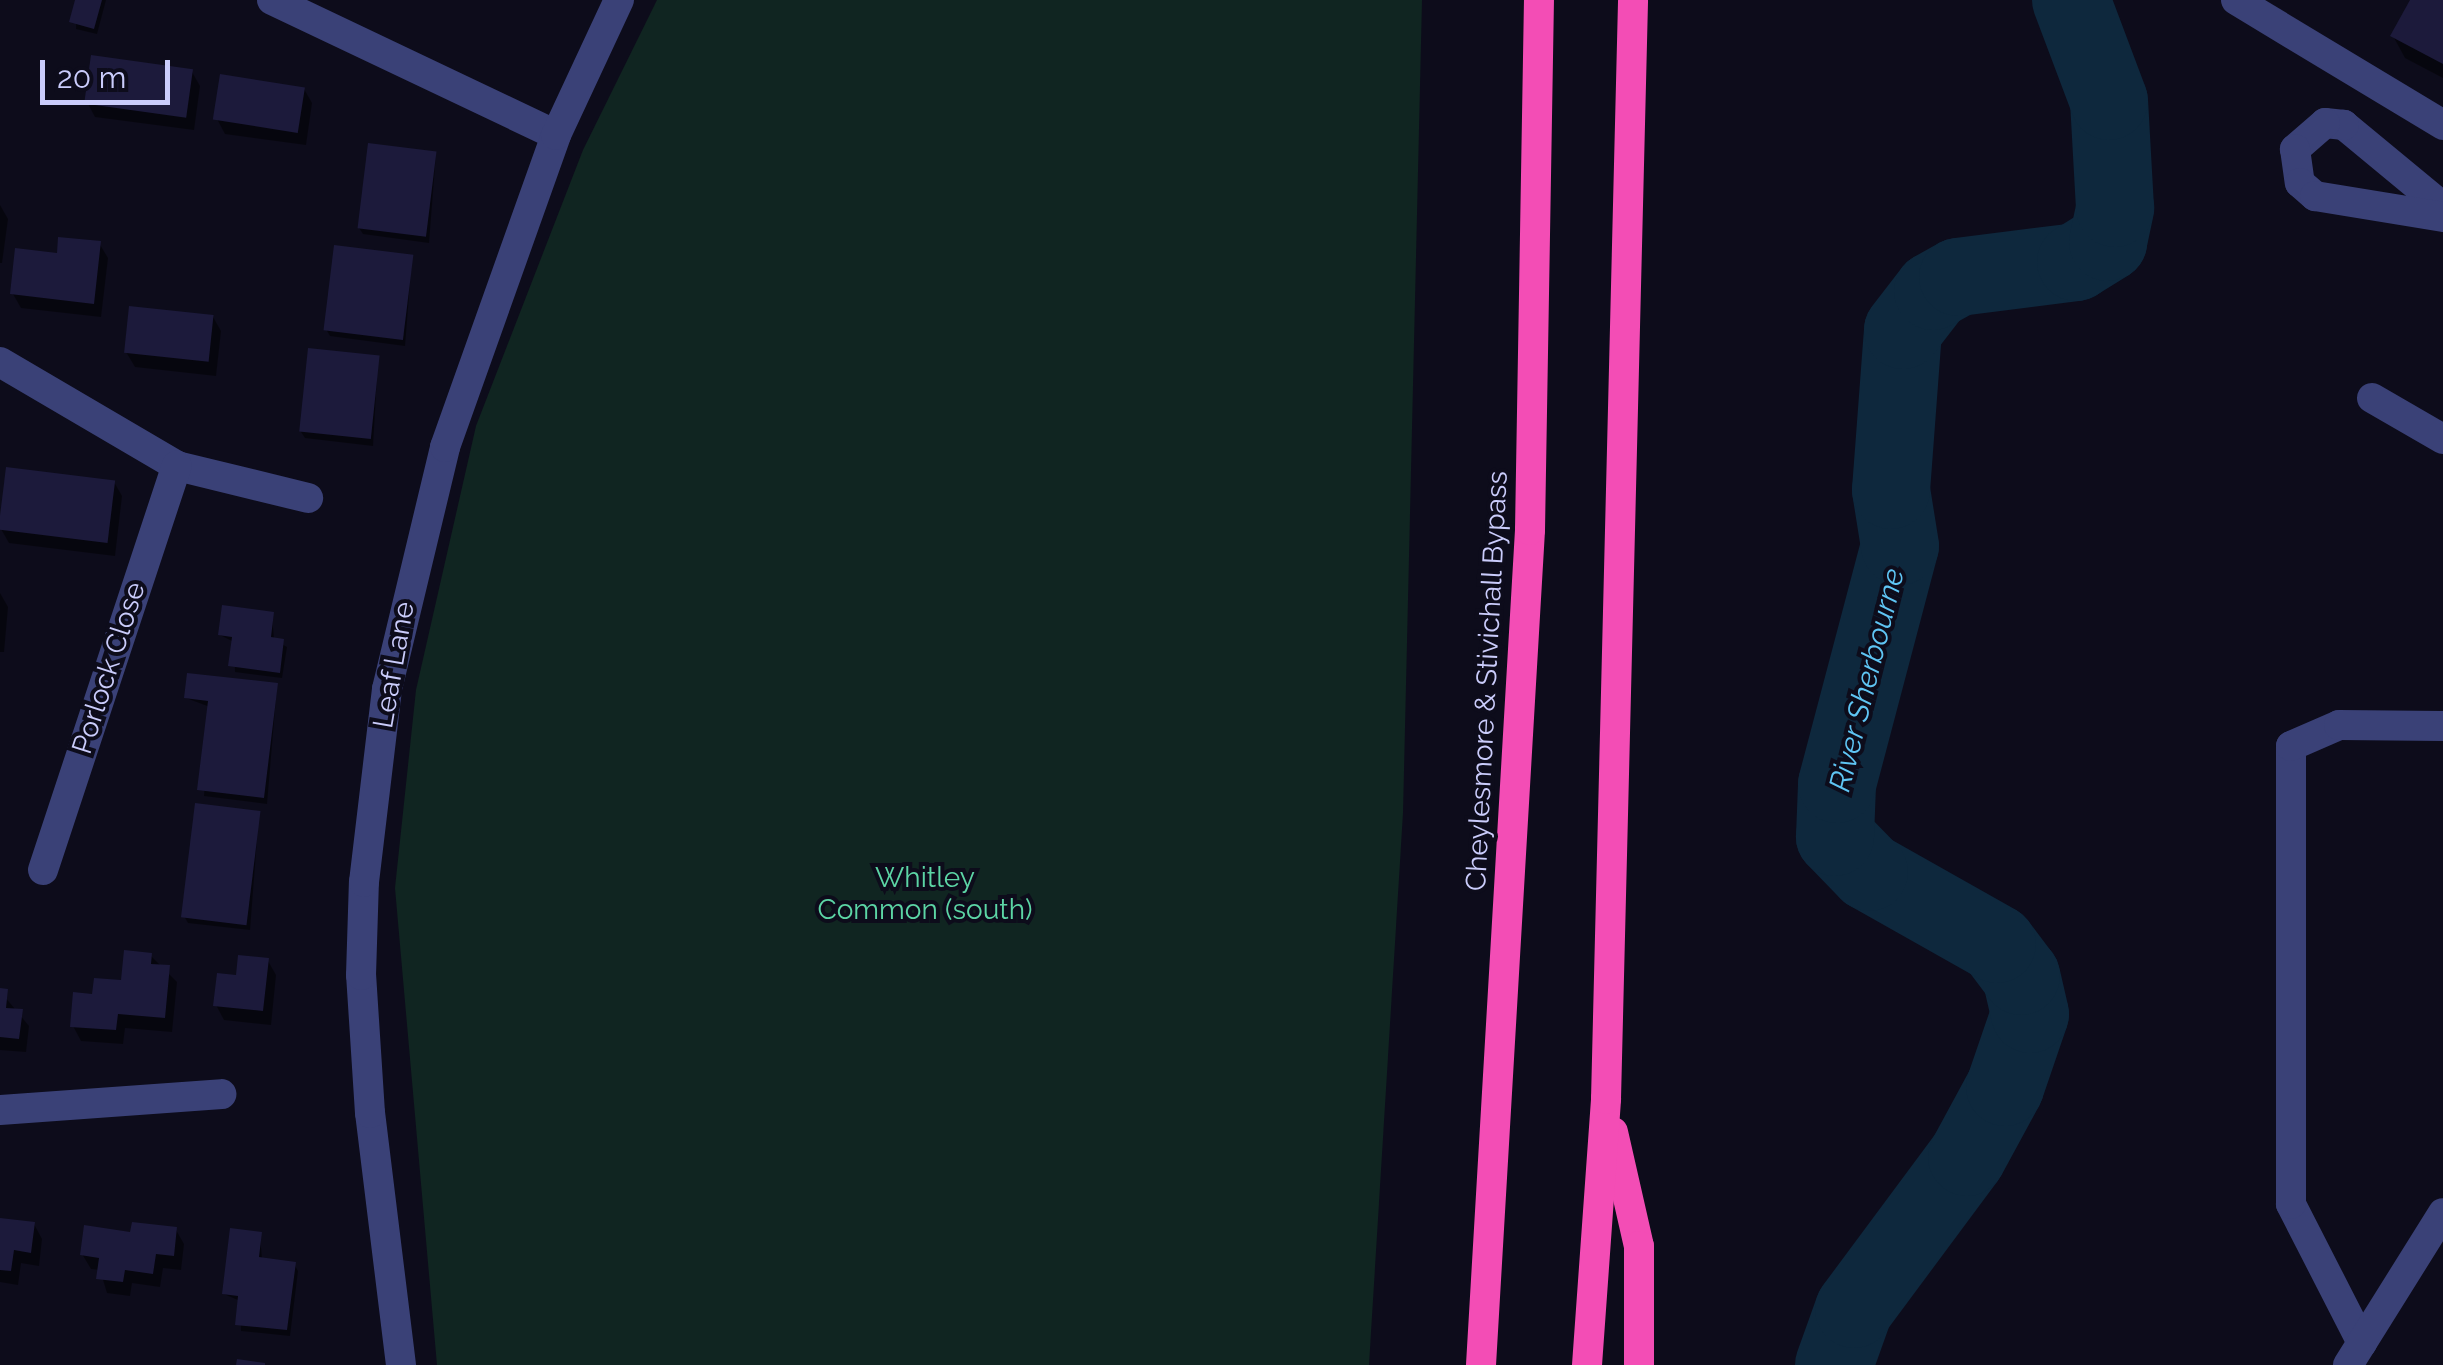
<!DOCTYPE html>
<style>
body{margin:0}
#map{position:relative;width:2443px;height:1365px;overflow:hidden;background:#0d0c1b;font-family:Raleway,sans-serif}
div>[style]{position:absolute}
.green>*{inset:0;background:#102521}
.shadow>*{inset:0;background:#0007}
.river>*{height:78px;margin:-39px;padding:0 39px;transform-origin:39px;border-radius:39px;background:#0e283d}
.building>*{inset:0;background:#1c1a3b;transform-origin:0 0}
.minor>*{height:30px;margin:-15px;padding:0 15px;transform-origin:15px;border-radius:15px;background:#3a4177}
.highway>*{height:30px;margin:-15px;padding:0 15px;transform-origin:15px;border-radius:15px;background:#f34db5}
span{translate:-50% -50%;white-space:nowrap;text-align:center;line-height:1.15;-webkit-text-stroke:8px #0d0c1b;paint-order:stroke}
.street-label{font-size:28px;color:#caccfb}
.park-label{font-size:28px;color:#5cd5a5}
.water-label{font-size:30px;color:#5fc5f4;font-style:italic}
.scale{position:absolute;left:40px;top:60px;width:130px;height:45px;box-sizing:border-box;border:5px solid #caccfb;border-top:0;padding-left:12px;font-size:30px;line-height:35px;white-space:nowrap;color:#caccfb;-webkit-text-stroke:8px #0d0c1b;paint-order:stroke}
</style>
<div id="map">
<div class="green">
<div style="clip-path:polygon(657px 0,1422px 0,1403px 813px,1369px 1365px,437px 1365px,395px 888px,416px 690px,476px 426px,583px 150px)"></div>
</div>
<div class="shadow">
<div style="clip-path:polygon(77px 0,106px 0,97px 34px,76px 29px)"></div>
<div style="clip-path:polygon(2413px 0,2443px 0,2443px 78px,2405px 58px,2393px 36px)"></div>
<div style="clip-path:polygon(192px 72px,200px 86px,194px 130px,95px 117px,87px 102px)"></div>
<div style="clip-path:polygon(304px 89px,312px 103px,306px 145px,225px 134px,217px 119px)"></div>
<div style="clip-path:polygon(436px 153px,429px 243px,363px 234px,359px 228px)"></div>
<div style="clip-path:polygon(0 205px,8px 219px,2px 263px,0 263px)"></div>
<div style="clip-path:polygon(99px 243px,108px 258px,101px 317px,21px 308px,13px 294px,59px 256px)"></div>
<div style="clip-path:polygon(412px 257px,405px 346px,330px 336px,326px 329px)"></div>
<div style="clip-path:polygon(213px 317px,221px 331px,216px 376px,135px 367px,126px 352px)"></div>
<div style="clip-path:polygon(378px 358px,373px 446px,305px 438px,301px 432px)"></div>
<div style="clip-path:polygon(114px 482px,122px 496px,115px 556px,9px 543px,1px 529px)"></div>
<div style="clip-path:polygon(0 593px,8px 607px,4px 652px,0 652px)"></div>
<div style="clip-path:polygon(272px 614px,274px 640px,287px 647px,282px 678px,235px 672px,234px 642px,220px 635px)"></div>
<div style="clip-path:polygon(277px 686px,267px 804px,204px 796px,210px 707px,186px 698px)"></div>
<div style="clip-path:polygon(259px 813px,250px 930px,188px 923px,184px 916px)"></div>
<div style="clip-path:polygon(150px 955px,177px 982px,172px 1032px,125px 1028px,123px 1044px,81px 1041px,73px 1026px,94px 997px,123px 983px)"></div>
<div style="clip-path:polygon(268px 961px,276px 975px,271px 1025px,224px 1020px,216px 1005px,238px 978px)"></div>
<div style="clip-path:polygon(0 991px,29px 1026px,26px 1052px,0 1050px)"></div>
<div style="clip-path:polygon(0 1220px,34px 1224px,42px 1239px,39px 1266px,21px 1263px,18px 1285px,0 1282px)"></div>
<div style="clip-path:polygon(176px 1230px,184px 1244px,181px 1270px,163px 1268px,160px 1287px,132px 1283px,130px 1296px,107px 1293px,100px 1270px,91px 1269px,82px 1254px,132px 1235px)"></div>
<div style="clip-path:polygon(260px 1234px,262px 1260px,294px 1264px,298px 1271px,290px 1336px,241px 1331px,240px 1301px,224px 1294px)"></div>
</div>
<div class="river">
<div style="left:1834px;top:1365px;width:59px;rotate:-70.3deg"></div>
<div style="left:1854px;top:1309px;width:189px;rotate:-53.4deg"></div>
<div style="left:1967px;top:1157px;width:80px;rotate:-61.5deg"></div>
<div style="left:2005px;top:1087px;width:77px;rotate:-71.1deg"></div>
<div style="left:2030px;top:1014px;width:39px;rotate:-103deg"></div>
<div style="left:2021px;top:976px;width:40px;rotate:-127deg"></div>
<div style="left:1997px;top:944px;width:147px;rotate:-150.6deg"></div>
<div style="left:1869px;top:872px;width:49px;rotate:-134.2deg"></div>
<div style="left:1835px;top:837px;width:53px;rotate:-87.8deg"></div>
<div style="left:1837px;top:784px;width:246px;rotate:-75.2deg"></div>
<div style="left:1900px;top:546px;width:57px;rotate:-99.1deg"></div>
<div style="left:1891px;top:490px;width:160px;rotate:-85.7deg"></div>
<div style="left:1903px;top:330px;width:49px;rotate:-52.4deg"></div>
<div style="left:1933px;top:291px;width:29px;rotate:-29deg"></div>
<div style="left:1958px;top:277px;width:119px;rotate:-7.2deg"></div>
<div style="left:2076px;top:262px;width:38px;rotate:-32deg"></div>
<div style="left:2108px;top:242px;width:35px;rotate:-78deg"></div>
<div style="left:2115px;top:208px;width:107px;rotate:-93.2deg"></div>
<div style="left:2109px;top:101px;width:108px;rotate:-110.6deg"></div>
</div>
<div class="building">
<div style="clip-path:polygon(75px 0,102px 0,94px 29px,69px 22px)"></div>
<div style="clip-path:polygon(2410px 0,2443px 0,2443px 64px,2390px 36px)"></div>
<div style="left:91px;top:55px;width:103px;height:49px;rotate:8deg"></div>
<div style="left:220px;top:74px;width:86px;height:46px;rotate:9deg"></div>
<div style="left:368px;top:143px;width:69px;height:86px;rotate:7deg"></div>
<div style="clip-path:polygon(58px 237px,101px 241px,94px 304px,10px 294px,15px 248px,57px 253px)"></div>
<div style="left:334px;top:245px;width:80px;height:86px;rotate:7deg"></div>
<div style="left:129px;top:306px;width:85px;height:47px;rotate:6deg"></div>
<div style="left:308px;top:348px;width:72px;height:84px;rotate:6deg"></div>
<div style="left:6px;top:467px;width:110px;height:63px;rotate:7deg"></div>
<div style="clip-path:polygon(222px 605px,274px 612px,271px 637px,284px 639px,280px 673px,228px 666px,232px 637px,218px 635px)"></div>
<div style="clip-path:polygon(187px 673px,278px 683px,264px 798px,197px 790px,208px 701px,184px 698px)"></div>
<div style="left:195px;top:803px;width:66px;height:115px;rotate:7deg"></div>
<div style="clip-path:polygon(124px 950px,152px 953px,151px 964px,170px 965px,165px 1018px,118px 1014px,116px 1030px,70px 1027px,73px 992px,92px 994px,94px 978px,121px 980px)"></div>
<div style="clip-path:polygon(238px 955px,269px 958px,263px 1011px,213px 1006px,217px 973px,236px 975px)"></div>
<div style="clip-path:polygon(0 988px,8px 989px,6px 1008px,23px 1009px,19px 1039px,0 1037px)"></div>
<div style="clip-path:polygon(0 1218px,35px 1222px,31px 1253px,14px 1250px,11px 1271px,0 1270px)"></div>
<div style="clip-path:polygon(132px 1222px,177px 1227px,174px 1256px,156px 1254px,153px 1274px,125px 1270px,123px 1282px,96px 1279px,99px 1258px,80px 1255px,84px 1225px,130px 1232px)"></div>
<div style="clip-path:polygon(230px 1228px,262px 1232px,259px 1257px,296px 1262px,287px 1330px,235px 1325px,238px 1296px,222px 1294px)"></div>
<div style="clip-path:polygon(237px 1359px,265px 1363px,265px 1365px,236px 1365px)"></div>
</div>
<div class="minor">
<div style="left:272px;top:0;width:314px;rotate:25.4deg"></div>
<div style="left:2236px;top:0;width:242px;rotate:31.1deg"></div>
<div style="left:2443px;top:207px;width:129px;rotate:-140.4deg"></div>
<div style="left:2344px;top:125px;width:19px;rotate:-174deg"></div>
<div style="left:2325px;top:123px;width:40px;rotate:139deg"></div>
<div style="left:2295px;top:149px;width:34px;rotate:82deg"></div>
<div style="left:2300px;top:183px;width:20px;rotate:41deg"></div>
<div style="left:2315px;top:196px;width:130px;rotate:9.3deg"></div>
<div style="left:0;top:362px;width:205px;rotate:30.4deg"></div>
<div style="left:177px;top:466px;width:135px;rotate:13.7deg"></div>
<div style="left:2372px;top:398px;width:82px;rotate:30deg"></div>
<div style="left:43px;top:870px;width:426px;rotate:-71.7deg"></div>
<div style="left:0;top:1110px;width:222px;rotate:-4.1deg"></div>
<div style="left:2362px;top:1343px;width:156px;rotate:-117.1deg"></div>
<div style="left:2291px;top:1204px;width:458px;rotate:-90deg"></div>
<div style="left:2291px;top:746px;width:52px;rotate:-23.6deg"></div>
<div style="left:2339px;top:725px;width:104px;rotate:0.6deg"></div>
<div style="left:401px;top:1365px;width:254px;rotate:-97deg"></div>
<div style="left:370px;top:1113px;width:138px;rotate:-93.7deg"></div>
<div style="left:361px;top:975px;width:93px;rotate:-88.2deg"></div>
<div style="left:364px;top:882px;width:194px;rotate:-83.2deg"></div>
<div style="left:387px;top:689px;width:249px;rotate:-76.5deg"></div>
<div style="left:445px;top:447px;width:331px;rotate:-70.4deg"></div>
<div style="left:556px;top:135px;width:149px;rotate:-65deg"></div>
<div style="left:2348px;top:1365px;width:179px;rotate:-58deg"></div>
</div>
<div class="highway">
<div style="left:1613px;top:1132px;width:117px;rotate:77.2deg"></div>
<div style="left:1639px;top:1246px;width:119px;rotate:90deg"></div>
<div style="left:1481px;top:1365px;width:836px;rotate:-86.64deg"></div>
<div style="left:1530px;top:530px;width:530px;rotate:-89.03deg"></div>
<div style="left:1587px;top:1365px;width:267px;rotate:-85.9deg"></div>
<div style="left:1606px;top:1099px;width:1099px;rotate:-88.59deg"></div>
</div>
<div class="street-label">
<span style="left:394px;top:665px;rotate:-80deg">Leaf Lane</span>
<span style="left:109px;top:668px;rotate:-72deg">Porlock Close</span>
<span style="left:1487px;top:681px;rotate:-87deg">Cheylesmore &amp; Stivichall Bypass</span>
</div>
<div class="park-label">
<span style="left:925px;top:894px">Whitley<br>Common (south)</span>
</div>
<div class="water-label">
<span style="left:1867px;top:680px;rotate:-76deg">River Sherbourne</span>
</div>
<div class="scale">20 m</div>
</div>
